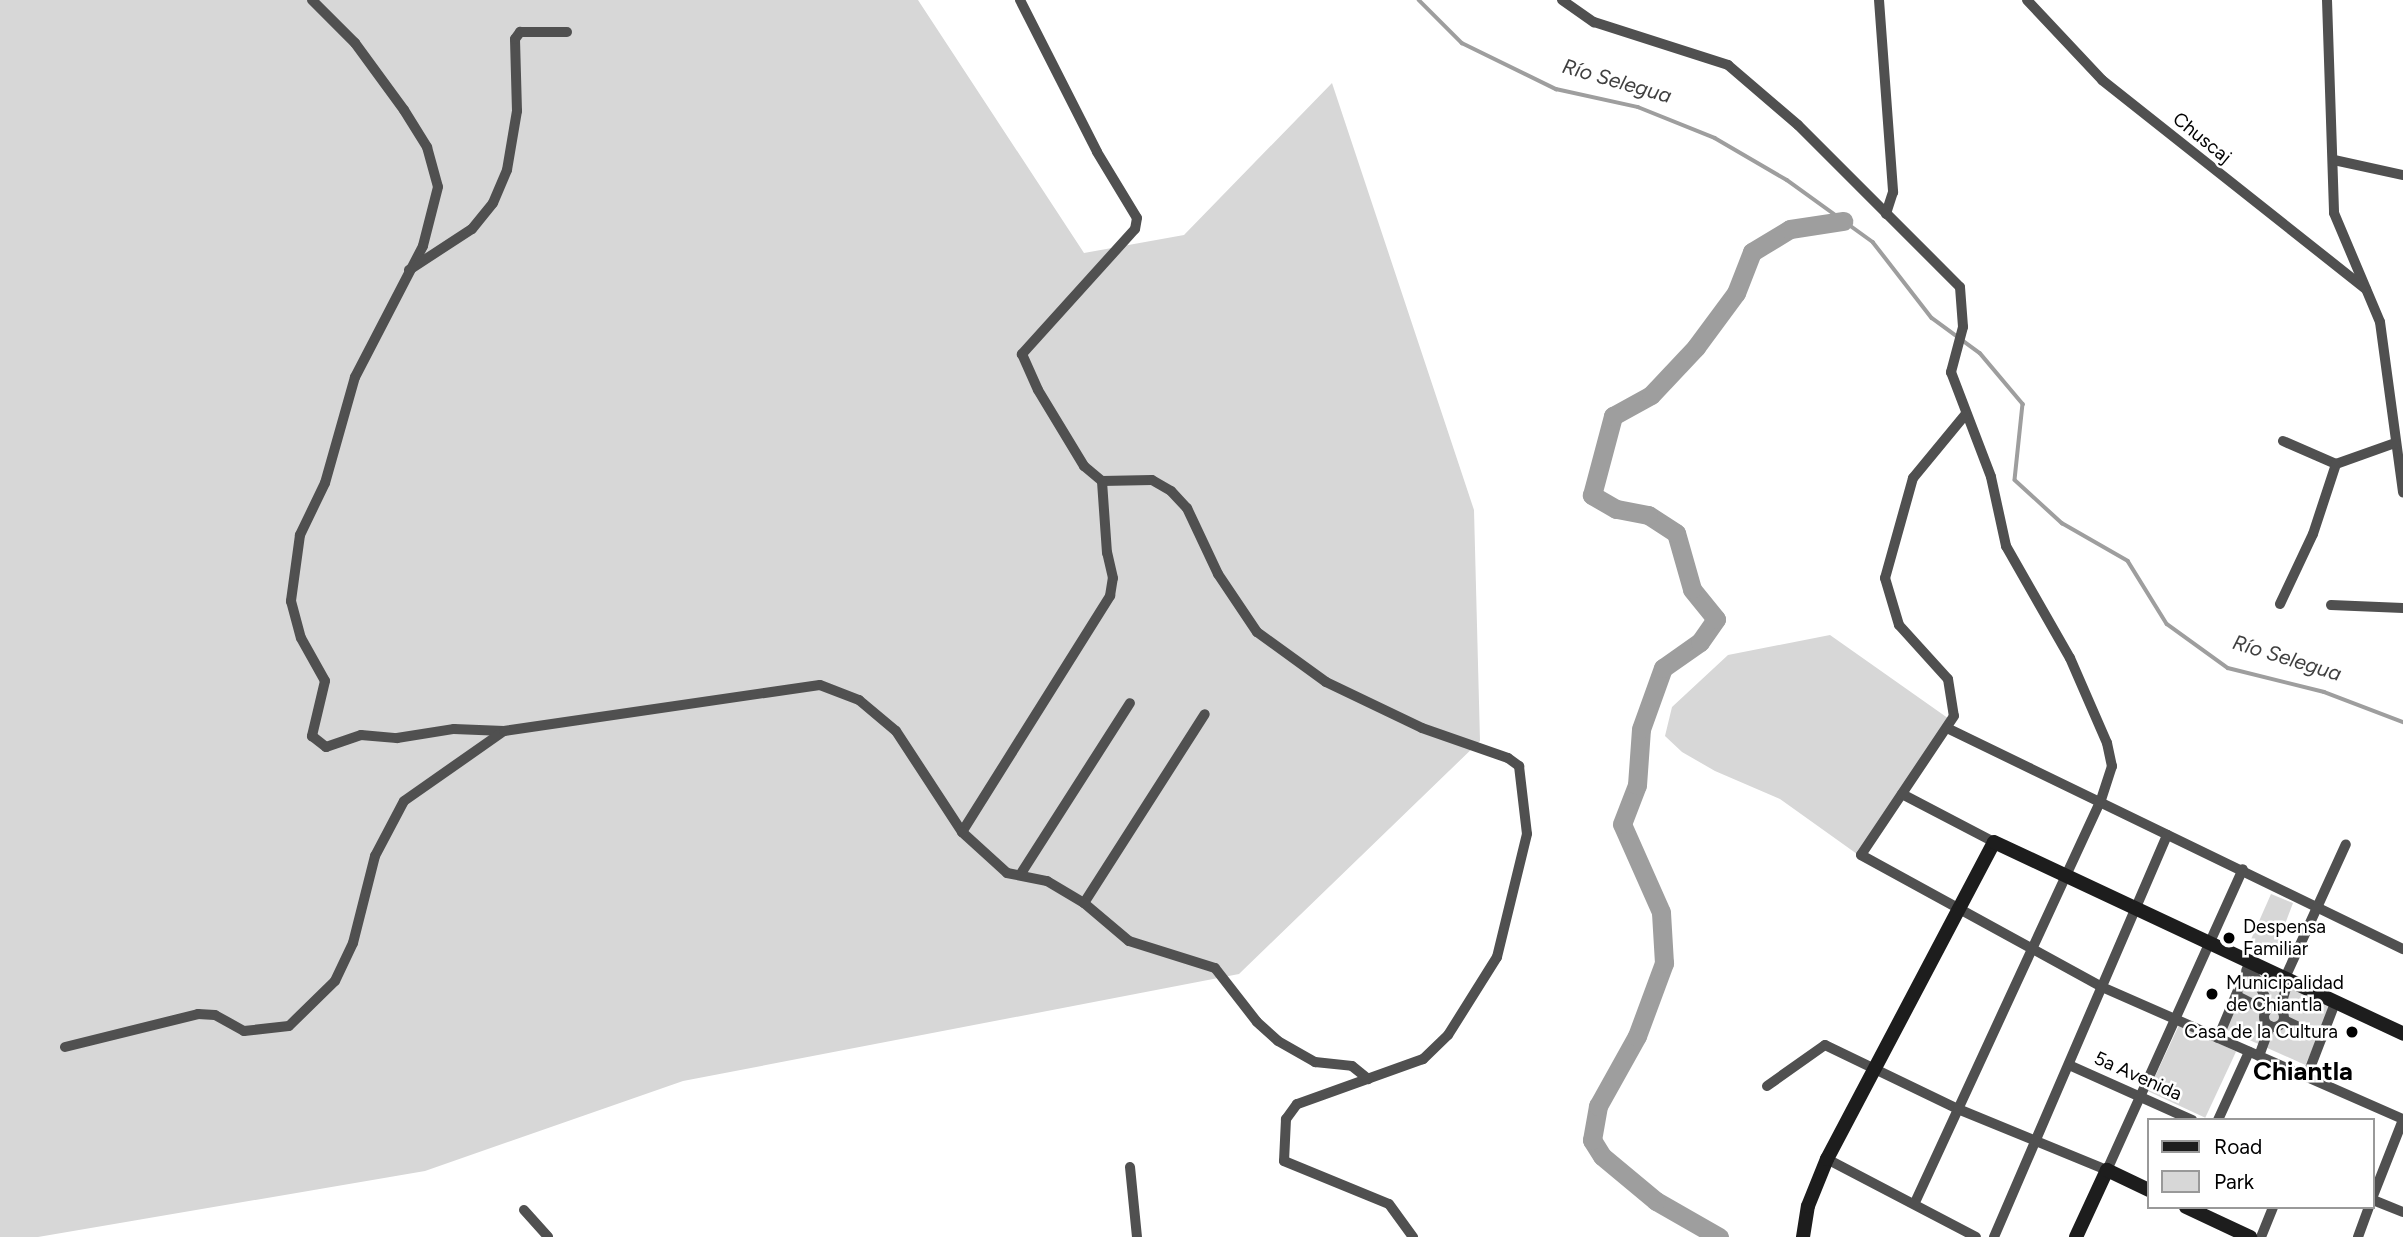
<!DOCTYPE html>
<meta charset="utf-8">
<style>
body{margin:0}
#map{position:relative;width:2403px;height:1237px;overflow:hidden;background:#fff;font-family:Figtree,sans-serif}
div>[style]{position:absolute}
.green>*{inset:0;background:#d7d7d7;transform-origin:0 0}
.stream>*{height:3.5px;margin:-1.75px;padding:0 1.75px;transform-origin:1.75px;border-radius:1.75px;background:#9e9e9e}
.river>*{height:19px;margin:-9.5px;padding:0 9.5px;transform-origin:9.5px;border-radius:9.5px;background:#9e9e9e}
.street>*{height:10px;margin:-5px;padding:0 5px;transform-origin:5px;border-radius:5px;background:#505050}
.street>.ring{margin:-5px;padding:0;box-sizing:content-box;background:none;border:10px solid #505050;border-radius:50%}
.secondary>*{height:14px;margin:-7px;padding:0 7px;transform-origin:7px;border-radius:7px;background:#1d1d1d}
.dots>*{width:19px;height:19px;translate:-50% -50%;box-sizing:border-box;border:4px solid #fff;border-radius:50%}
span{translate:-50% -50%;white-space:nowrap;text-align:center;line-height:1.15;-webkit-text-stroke:5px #fff;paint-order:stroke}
.street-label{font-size:19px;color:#000}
.poi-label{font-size:19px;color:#000}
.left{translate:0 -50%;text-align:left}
.right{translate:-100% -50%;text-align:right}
.water-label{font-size:21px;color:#3f3f3f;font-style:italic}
.district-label{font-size:26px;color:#000;font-weight:700}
.legend{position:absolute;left:2147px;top:1118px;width:228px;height:91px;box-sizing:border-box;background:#fff;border:2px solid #999;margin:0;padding:9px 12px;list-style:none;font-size:21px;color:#000}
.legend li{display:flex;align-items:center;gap:14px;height:35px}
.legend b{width:35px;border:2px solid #999}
</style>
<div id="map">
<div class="green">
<div style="clip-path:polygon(0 0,918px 0,1084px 253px,1184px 235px,1332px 83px,1474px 510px,1480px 741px,1239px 974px,683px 1081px,425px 1171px,38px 1237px,0 1237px)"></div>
<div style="clip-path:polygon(1830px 635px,1952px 721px,1857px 854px,1780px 799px,1715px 771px,1682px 752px,1665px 736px,1672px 707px,1728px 655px)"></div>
<div style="clip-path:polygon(2271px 894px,2293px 903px,2273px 956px,2249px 944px)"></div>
<div style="left:2250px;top:968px;width:90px;height:66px;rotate:24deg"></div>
<div style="left:2179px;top:1025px;width:63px;height:73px;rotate:25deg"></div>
</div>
<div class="stream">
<div style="left:1419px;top:0;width:61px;rotate:45deg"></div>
<div style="left:1462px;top:43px;width:105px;rotate:26.1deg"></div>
<div style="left:1556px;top:89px;width:84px;rotate:12.4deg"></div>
<div style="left:1638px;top:107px;width:83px;rotate:21.9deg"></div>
<div style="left:1715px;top:138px;width:83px;rotate:30.3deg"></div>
<div style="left:1787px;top:180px;width:106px;rotate:35.8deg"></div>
<div style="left:1873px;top:242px;width:96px;rotate:52.2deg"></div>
<div style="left:1932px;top:318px;width:59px;rotate:36.1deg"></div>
<div style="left:1980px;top:353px;width:67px;rotate:49.9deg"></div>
<div style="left:2023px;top:404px;width:76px;rotate:96deg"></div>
<div style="left:2015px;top:480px;width:64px;rotate:42.5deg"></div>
<div style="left:2062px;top:523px;width:76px;rotate:29.9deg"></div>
<div style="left:2128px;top:561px;width:74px;rotate:58.2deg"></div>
<div style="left:2167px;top:624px;width:75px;rotate:35.8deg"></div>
<div style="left:2228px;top:668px;width:99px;rotate:14deg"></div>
<div style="left:2324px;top:692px;width:85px;rotate:20.8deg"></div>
</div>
<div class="river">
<div style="left:1719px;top:1237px;width:73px;rotate:-150.3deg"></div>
<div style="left:1656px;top:1201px;width:70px;rotate:-140.2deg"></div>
<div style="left:1602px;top:1156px;width:19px;rotate:-122deg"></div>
<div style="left:1592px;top:1140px;width:35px;rotate:-80deg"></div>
<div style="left:1598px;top:1106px;width:80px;rotate:-60.9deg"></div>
<div style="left:1637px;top:1036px;width:78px;rotate:-69.7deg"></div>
<div style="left:1664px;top:963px;width:51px;rotate:-93.4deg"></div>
<div style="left:1661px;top:912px;width:96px;rotate:-113.9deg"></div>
<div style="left:1622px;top:824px;width:42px;rotate:-69deg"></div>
<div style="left:1637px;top:785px;width:56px;rotate:-85.9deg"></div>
<div style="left:1641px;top:729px;width:65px;rotate:-70.2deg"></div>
<div style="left:1663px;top:668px;width:45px;rotate:-35.1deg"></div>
<div style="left:1700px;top:642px;width:28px;rotate:-55deg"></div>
<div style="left:1716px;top:619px;width:38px;rotate:-129deg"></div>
<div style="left:1692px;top:589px;width:58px;rotate:-105.9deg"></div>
<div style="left:1676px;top:533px;width:33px;rotate:-147deg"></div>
<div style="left:1648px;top:515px;width:33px;rotate:-169deg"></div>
<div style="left:1616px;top:509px;width:28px;rotate:-150deg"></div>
<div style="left:1592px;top:495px;width:82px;rotate:-75.1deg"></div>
<div style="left:1613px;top:416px;width:43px;rotate:-28.9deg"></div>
<div style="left:1651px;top:395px;width:66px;rotate:-46.8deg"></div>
<div style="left:1696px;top:347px;width:67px;rotate:-53.5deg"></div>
<div style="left:1736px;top:293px;width:44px;rotate:-68.7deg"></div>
<div style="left:1752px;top:252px;width:44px;rotate:-31.2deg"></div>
<div style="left:1790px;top:229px;width:54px;rotate:-8.6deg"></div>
</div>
<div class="street">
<div style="left:312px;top:0;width:61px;rotate:45deg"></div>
<div style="left:355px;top:43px;width:83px;rotate:53.8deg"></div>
<div style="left:404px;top:110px;width:44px;rotate:58.1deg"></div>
<div style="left:427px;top:147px;width:41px;rotate:74.6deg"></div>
<div style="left:438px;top:187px;width:61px;rotate:104.3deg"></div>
<div style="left:423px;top:246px;width:148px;rotate:117.4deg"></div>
<div style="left:355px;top:377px;width:110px;rotate:105.8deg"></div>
<div style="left:325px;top:483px;width:58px;rotate:115.7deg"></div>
<div style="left:300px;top:535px;width:67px;rotate:97.8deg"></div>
<div style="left:291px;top:601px;width:38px;rotate:75deg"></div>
<div style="left:301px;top:638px;width:49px;rotate:60.8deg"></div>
<div style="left:325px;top:681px;width:57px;rotate:103.3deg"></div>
<div style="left:312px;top:736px;width:18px;rotate:38deg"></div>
<div style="left:326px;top:747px;width:37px;rotate:-19deg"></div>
<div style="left:361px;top:735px;width:36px;rotate:5deg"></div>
<div style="left:397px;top:738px;width:58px;rotate:-9deg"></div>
<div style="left:454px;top:729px;width:50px;rotate:2.3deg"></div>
<div style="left:1020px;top:0;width:170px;rotate:63.1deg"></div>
<div style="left:1097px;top:152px;width:77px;rotate:58.8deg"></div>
<div style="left:1137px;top:218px;width:11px;rotate:100deg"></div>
<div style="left:1135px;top:229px;width:169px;rotate:132.1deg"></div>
<div style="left:1022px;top:354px;width:39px;rotate:66deg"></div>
<div style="left:1038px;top:390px;width:89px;rotate:58.8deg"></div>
<div style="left:1084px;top:466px;width:23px;rotate:40deg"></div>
<div style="left:1102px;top:481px;width:50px;rotate:-1.1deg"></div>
<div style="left:1152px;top:480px;width:22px;rotate:30deg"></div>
<div style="left:1171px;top:491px;width:23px;rotate:47deg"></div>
<div style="left:1187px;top:508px;width:73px;rotate:64.8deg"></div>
<div style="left:1218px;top:574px;width:70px;rotate:56.1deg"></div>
<div style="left:1257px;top:632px;width:85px;rotate:35.9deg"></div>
<div style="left:1326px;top:682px;width:106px;rotate:25.6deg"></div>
<div style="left:1422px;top:728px;width:91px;rotate:19.2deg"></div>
<div style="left:1508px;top:758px;width:14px;rotate:36deg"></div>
<div style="left:1519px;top:766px;width:68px;rotate:83.3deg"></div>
<div style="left:1527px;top:834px;width:127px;rotate:103.7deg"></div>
<div style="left:1497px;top:957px;width:92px;rotate:122.1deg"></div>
<div style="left:1448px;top:1035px;width:35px;rotate:136deg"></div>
<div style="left:1423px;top:1059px;width:134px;rotate:160.3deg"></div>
<div style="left:1297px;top:1104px;width:19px;rotate:126deg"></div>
<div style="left:1286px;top:1119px;width:42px;rotate:92.7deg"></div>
<div style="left:1284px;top:1161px;width:113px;rotate:22.3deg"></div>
<div style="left:1389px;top:1204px;width:41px;rotate:54deg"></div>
<div style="left:1562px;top:0;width:39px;rotate:35deg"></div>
<div style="left:1594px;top:22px;width:141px;rotate:17.8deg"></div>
<div style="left:1728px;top:65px;width:92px;rotate:40.6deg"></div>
<div style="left:1798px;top:125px;width:229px;rotate:45deg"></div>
<div style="left:1960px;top:287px;width:40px;rotate:85.7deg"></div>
<div style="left:1963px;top:327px;width:47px;rotate:104.9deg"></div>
<div style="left:1951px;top:372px;width:112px;rotate:69.1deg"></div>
<div style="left:1991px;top:477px;width:71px;rotate:77.7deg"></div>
<div style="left:2006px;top:546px;width:129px;rotate:60.3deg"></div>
<div style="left:2070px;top:658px;width:93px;rotate:66.5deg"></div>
<div style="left:2107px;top:743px;width:24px;rotate:78deg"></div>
<div style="left:2112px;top:766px;width:38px;rotate:108deg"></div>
<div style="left:2100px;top:802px;width:442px;rotate:114.8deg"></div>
<div style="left:1879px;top:0;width:193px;rotate:85.8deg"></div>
<div style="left:1893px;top:192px;width:23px;rotate:108deg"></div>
<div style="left:2027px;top:0;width:110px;rotate:46.8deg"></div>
<div style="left:2102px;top:80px;width:337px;rotate:38.4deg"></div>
<div style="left:2327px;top:0;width:213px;rotate:88.1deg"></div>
<div style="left:2334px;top:213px;width:118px;rotate:67.1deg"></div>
<div style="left:2380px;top:322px;width:172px;rotate:82.3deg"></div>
<div style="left:2334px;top:160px;width:71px;rotate:12.3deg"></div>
<div style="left:409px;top:270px;width:75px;rotate:-33.1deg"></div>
<div style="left:472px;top:229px;width:33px;rotate:-51deg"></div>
<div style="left:493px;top:203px;width:36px;rotate:-67deg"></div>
<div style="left:507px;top:170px;width:60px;rotate:-80.4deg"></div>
<div style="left:517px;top:111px;width:72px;rotate:-91.6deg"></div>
<div style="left:515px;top:39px;width:9px;rotate:-54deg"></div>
<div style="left:520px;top:32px;width:47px"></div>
<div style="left:1965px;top:415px;width:82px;rotate:129.5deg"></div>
<div style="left:1913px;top:478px;width:104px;rotate:105.6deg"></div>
<div style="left:1885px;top:578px;width:49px;rotate:73.4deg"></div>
<div style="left:1899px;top:625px;width:73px;rotate:47.8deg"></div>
<div style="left:1948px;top:679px;width:37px;rotate:81deg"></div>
<div style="left:1954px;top:716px;width:167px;rotate:123.8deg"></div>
<div style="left:1861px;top:855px;width:275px;rotate:28.7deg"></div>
<div style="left:2102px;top:987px;width:329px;rotate:23.7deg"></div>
<div style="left:2283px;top:441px;width:58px;rotate:23.5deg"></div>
<div style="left:2336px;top:464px;width:63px;rotate:-19.6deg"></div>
<div style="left:2280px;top:604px;width:77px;rotate:-64.8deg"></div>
<div style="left:2313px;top:534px;width:74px;rotate:-71.8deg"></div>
<div style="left:2331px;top:605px;width:72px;rotate:2.4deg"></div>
<div style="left:1947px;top:728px;width:507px;rotate:25.86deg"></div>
<div style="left:1902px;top:794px;width:104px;rotate:27.6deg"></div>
<div style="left:962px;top:832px;width:279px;rotate:-57.9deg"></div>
<div style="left:1110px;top:596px;width:18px;rotate:-81deg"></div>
<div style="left:1113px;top:578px;width:26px;rotate:-103deg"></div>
<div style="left:1107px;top:553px;width:72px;rotate:-94deg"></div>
<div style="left:1020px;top:875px;width:204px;rotate:-57.4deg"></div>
<div style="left:1084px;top:903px;width:224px;rotate:-57.4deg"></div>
<div style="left:2249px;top:964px;width:48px;rotate:64deg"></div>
<div style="left:2284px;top:980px;width:149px;rotate:-65.5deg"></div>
<div style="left:2237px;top:996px;width:33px;rotate:27deg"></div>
<div class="ring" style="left:2264px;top:1007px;width:10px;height:10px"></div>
<div style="left:2280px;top:1008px;width:27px;rotate:-73deg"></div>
<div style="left:2284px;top:1020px;width:42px;rotate:25.3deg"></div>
<div style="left:2218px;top:1038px;width:80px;rotate:-67.3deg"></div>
<div style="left:65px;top:1047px;width:137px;rotate:-13.9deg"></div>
<div style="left:198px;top:1014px;width:17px;rotate:3deg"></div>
<div style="left:215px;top:1015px;width:33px;rotate:29deg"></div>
<div style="left:244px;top:1031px;width:45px;rotate:-6.3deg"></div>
<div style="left:289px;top:1026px;width:64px;rotate:-44.4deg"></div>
<div style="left:335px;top:981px;width:42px;rotate:-64.7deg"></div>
<div style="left:353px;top:943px;width:90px;rotate:-75.8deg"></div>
<div style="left:375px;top:856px;width:62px;rotate:-62.2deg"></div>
<div style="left:404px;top:801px;width:122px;rotate:-35deg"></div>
<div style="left:504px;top:731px;width:319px;rotate:-8.3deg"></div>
<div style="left:820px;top:685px;width:42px;rotate:21deg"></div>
<div style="left:859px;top:700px;width:48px;rotate:40deg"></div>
<div style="left:896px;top:731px;width:121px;rotate:56.8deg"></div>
<div style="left:962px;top:832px;width:61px;rotate:42.3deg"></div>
<div style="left:1007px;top:873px;width:41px;rotate:11.3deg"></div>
<div style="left:1047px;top:881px;width:43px;rotate:30.7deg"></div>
<div style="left:1084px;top:903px;width:59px;rotate:40.2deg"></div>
<div style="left:1129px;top:941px;width:90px;rotate:17.4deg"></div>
<div style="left:1215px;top:968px;width:68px;rotate:52.1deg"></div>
<div style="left:1257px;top:1022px;width:28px;rotate:42deg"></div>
<div style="left:1278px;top:1041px;width:43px;rotate:29.6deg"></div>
<div style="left:1315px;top:1062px;width:37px;rotate:6deg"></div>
<div style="left:1352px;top:1066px;width:21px;rotate:39deg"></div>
<div style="left:2259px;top:1056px;width:32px;rotate:-70deg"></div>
<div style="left:2069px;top:1065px;width:135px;rotate:24.1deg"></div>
<div style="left:2307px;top:1076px;width:78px;rotate:-69deg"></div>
<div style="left:1767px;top:1086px;width:71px;rotate:-35.3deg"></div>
<div style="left:1825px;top:1045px;width:148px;rotate:25.7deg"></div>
<div style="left:1958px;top:1109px;width:161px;rotate:22.3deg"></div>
<div style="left:2107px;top:1170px;width:330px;rotate:-65.7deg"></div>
<div style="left:2218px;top:1120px;width:75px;rotate:-65.5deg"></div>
<div style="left:1827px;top:1159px;width:168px;rotate:27.6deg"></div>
<div style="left:1130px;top:1167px;width:70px;rotate:84.3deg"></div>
<div style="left:2373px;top:1196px;width:82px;rotate:-68.5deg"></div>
<div style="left:2373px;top:1200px;width:32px;rotate:22deg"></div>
<div style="left:524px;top:1210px;width:36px;rotate:48deg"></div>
<div style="left:1994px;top:1237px;width:438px;rotate:-66.7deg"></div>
<div style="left:2261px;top:1237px;width:32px;rotate:-68deg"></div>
<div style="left:2358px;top:1237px;width:32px;rotate:-70deg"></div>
</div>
<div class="secondary">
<div style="left:2186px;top:1207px;width:71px;rotate:25.1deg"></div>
<div style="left:1803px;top:1237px;width:31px;rotate:-81deg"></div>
<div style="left:1808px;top:1206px;width:51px;rotate:-68deg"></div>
<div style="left:1827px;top:1159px;width:358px;rotate:-62.2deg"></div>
<div style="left:1994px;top:842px;width:452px;rotate:25.1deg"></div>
<div style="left:2076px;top:1237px;width:74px;rotate:-65.2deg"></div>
<div style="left:2107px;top:1170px;width:47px;rotate:25.5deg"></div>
</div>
<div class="dots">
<div style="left:2229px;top:938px;background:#000"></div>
<div style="left:2212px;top:994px;background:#000"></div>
<div style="left:2352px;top:1032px;background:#000"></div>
</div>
<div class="street-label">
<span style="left:2202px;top:138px;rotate:39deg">Chuscaj</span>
<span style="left:2138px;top:1076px;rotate:24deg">5a Avenida</span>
</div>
<div class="poi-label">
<span class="left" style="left:2243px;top:938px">Despensa<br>Familiar</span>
<span class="left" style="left:2226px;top:994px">Municipalidad<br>de Chiantla</span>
<span class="right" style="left:2338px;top:1032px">Casa de la Cultura</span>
</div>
<div class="water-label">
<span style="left:1617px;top:81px;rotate:16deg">Río Selegua</span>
<span style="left:2287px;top:658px;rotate:17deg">Río Selegua</span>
</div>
<div class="district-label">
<span style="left:2303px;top:1072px">Chiantla</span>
</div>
<ul class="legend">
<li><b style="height:9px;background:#1d1d1d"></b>Road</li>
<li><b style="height:19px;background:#d7d7d7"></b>Park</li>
</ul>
</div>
